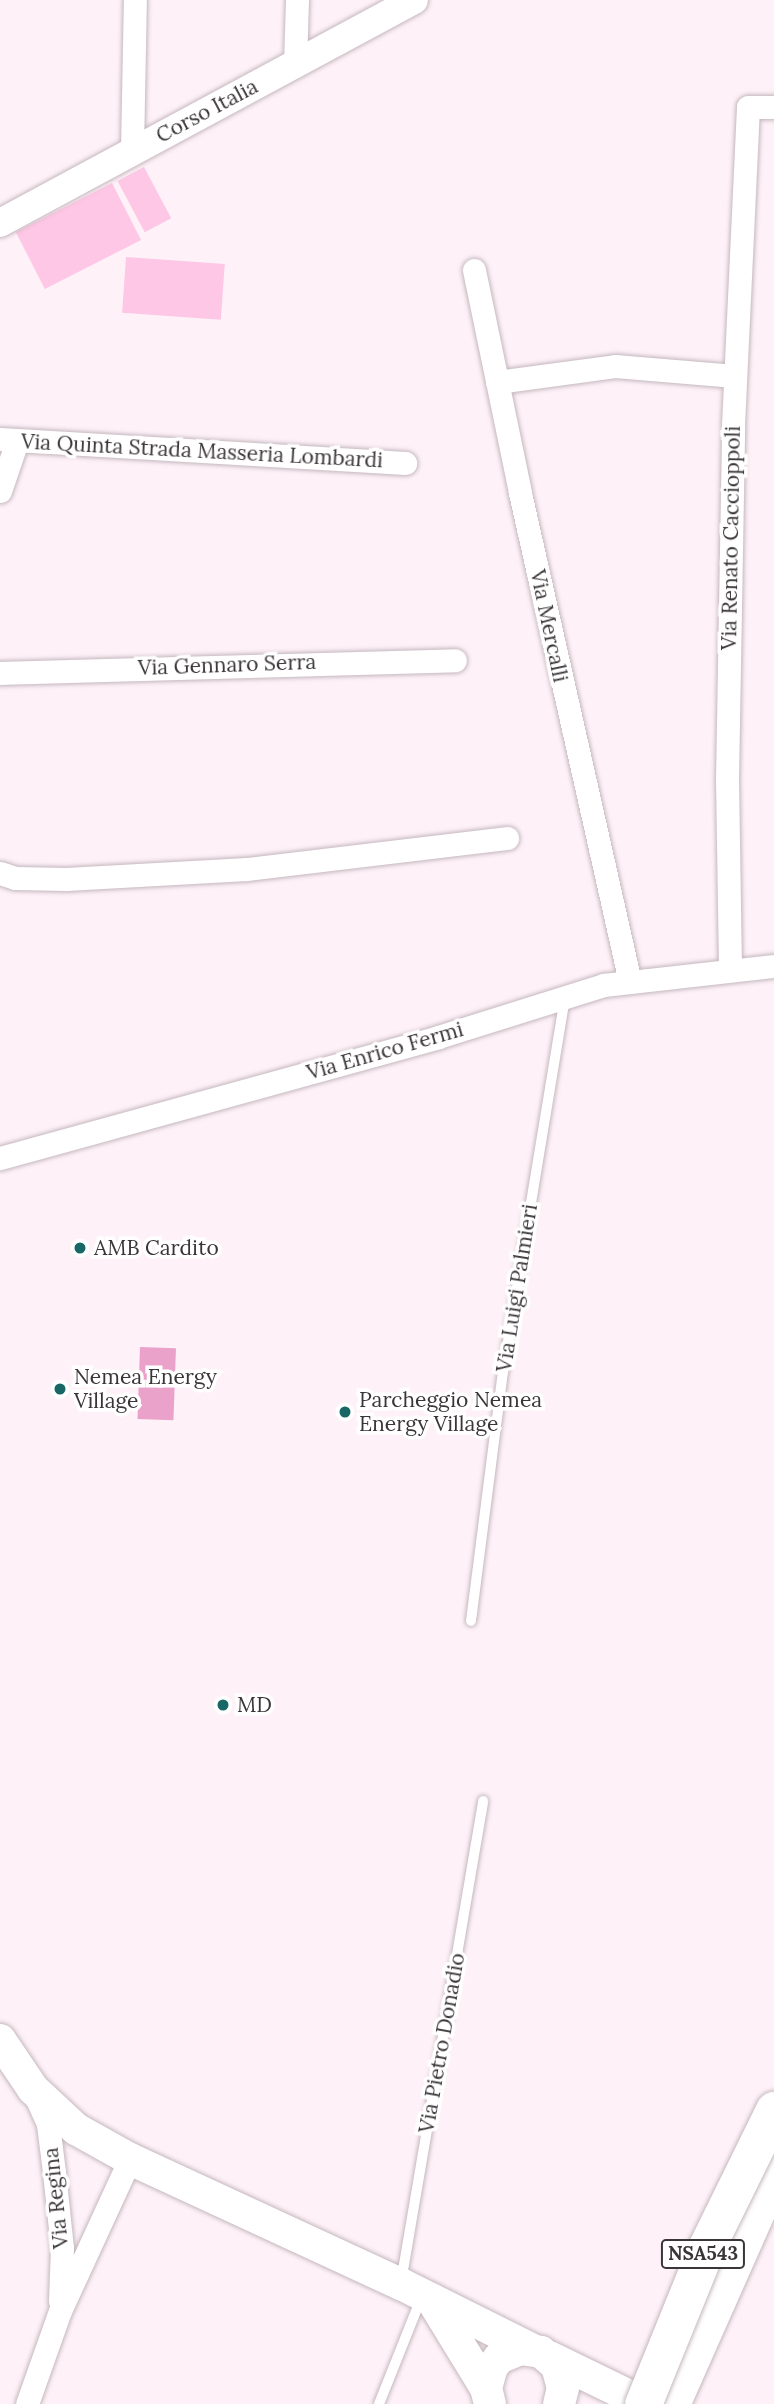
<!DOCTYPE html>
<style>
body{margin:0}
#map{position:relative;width:774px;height:2404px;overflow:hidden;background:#fef2f8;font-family:Lora,serif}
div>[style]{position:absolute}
.green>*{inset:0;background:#fec7e5;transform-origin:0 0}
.water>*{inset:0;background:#eba2ca;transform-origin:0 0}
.roads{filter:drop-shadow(0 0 2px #c5b7be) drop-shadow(0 0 2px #c5b7be)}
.service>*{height:10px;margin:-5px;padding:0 5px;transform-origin:5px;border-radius:5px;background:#fff}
.minor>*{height:23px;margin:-11.5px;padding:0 11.5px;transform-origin:11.5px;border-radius:11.5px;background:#fff}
.tertiary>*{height:28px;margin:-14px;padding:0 14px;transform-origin:14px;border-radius:14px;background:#fff}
.secondary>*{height:32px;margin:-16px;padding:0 16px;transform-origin:16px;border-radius:16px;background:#fff}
.trunk>*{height:37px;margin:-18.5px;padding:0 18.5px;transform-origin:18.5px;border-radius:18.5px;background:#fff}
.bridges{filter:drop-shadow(0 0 2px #c5b7be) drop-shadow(0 0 2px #c5b7be)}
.trunk-bridge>*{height:37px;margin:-18.5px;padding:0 18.5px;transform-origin:18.5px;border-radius:18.5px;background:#fff}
.dots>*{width:19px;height:19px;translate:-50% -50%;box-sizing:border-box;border:4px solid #fff;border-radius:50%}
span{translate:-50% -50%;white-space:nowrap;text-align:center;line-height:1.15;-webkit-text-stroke:7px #fff;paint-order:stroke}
.shield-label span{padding:2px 5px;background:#fff;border:2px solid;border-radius:5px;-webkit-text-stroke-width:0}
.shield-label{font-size:19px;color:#3a3538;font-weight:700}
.street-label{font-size:21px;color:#3a3538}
.poi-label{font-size:21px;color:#3a3538}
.left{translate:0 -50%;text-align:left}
</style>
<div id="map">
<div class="green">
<div style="left:144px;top:167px;width:58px;height:30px;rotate:62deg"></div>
<div style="left:112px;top:183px;width:64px;height:108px;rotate:63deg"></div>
<div style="left:126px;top:257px;width:99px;height:56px;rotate:4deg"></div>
</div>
<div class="water">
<div style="left:140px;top:1347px;width:36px;height:72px;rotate:2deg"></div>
</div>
<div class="roads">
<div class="service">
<div style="left:471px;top:1621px;width:251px;rotate:-82.7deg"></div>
<div style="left:503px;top:1372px;width:380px;rotate:-80.6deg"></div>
<div style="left:401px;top:2282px;width:488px;rotate:-80.3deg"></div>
<div style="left:379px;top:2404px;width:116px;rotate:-68.3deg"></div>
</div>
<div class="minor">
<div style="left:295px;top:64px;width:64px;rotate:-88.2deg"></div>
<div style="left:132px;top:150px;width:150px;rotate:-88.9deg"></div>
<div style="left:474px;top:270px;width:228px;rotate:78.3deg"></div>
<div style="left:520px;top:493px;width:501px;rotate:77.32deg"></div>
<div style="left:497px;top:382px;width:119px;rotate:-7.7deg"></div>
<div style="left:615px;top:366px;width:120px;rotate:4.8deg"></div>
<div style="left:0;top:439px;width:406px;rotate:3.4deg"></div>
<div style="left:0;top:491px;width:53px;rotate:-71.2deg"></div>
<div style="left:0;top:673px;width:455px;rotate:-1.6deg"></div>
<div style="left:0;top:873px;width:16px;rotate:18deg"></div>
<div style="left:15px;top:878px;width:51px;rotate:1.1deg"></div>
<div style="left:66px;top:879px;width:181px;rotate:-3.2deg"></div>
<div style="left:247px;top:869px;width:262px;rotate:-6.8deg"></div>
<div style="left:730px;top:969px;width:189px;rotate:-90.9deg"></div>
<div style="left:727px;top:780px;width:355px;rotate:-89deg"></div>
<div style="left:733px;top:425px;width:318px;rotate:-87.3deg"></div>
<div style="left:748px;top:107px;width:26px"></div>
<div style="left:0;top:1158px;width:454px;rotate:-15.4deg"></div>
<div style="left:438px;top:1037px;width:174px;rotate:-17.4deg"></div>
<div style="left:604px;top:985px;width:171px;rotate:-6.4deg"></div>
<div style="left:36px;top:2097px;width:30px;rotate:66deg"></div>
<div style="left:48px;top:2124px;width:48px;rotate:82.9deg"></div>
<div style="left:54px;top:2172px;width:76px;rotate:84deg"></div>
<div style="left:62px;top:2248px;width:53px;rotate:92.2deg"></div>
<div style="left:27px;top:2404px;width:99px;rotate:-70.5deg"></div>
<div style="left:60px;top:2311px;width:167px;rotate:-65.3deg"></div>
</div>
<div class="tertiary">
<div style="left:0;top:223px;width:470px;rotate:-28.3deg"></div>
</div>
<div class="secondary">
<div style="left:0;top:2040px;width:59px;rotate:56deg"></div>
<div style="left:33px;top:2089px;width:59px;rotate:42.9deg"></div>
<div style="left:76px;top:2129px;width:62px;rotate:29.1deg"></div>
<div style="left:130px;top:2159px;width:298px;rotate:24.8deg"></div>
<div style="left:401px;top:2284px;width:145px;rotate:26.6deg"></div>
<div style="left:432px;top:2300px;width:103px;rotate:58.5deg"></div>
<div style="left:549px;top:2357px;width:108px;rotate:25.9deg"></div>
<div style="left:490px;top:2404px;width:16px;rotate:-104deg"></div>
<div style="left:486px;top:2388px;width:22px;rotate:-74deg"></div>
<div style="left:492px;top:2367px;width:11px;rotate:-52deg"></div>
<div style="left:499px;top:2358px;width:23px;rotate:-23deg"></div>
<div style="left:520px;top:2349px;width:21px;rotate:8deg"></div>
<div style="left:541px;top:2352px;width:21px;rotate:41deg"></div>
<div style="left:557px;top:2366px;width:23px;rotate:75deg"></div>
<div style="left:563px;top:2388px;width:16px;rotate:104deg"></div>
</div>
<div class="trunk">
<div style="left:671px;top:2404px;width:254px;rotate:-66.1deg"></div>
</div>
</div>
<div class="bridges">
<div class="trunk-bridge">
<div style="left:643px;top:2404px;width:170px;rotate:-67.9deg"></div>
<div style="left:707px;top:2246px;width:152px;rotate:-63.8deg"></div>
</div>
</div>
<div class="dots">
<div style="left:80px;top:1248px;background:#186666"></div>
<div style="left:60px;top:1389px;background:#186666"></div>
<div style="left:345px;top:1412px;background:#186666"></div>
<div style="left:223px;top:1705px;background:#186666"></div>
</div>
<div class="shield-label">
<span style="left:703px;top:2254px">NSA543</span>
</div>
<div class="street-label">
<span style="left:207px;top:111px;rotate:-28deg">Corso Italia</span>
<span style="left:202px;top:451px;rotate:3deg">Via Quinta Strada Masseria Lombardi</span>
<span style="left:731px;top:538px;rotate:-89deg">Via Renato Caccioppoli</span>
<span style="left:549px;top:626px;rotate:78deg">Via Mercalli</span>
<span style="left:227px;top:665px;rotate:-2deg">Via Gennaro Serra</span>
<span style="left:385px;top:1051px;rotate:-16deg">Via Enrico Fermi</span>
<span style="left:517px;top:1288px;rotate:-81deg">Via Luigi Palmieri</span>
<span style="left:442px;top:2043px;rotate:-80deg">Via Pietro Donadio</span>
<span style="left:56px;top:2198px;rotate:-96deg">Via Regina</span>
</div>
<div class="poi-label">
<span class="left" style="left:94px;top:1248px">AMB Cardito</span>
<span class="left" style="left:74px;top:1389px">Nemea Energy<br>Village</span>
<span class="left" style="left:359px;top:1412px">Parcheggio Nemea<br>Energy Village</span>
<span class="left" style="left:237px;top:1705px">MD</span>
</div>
</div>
